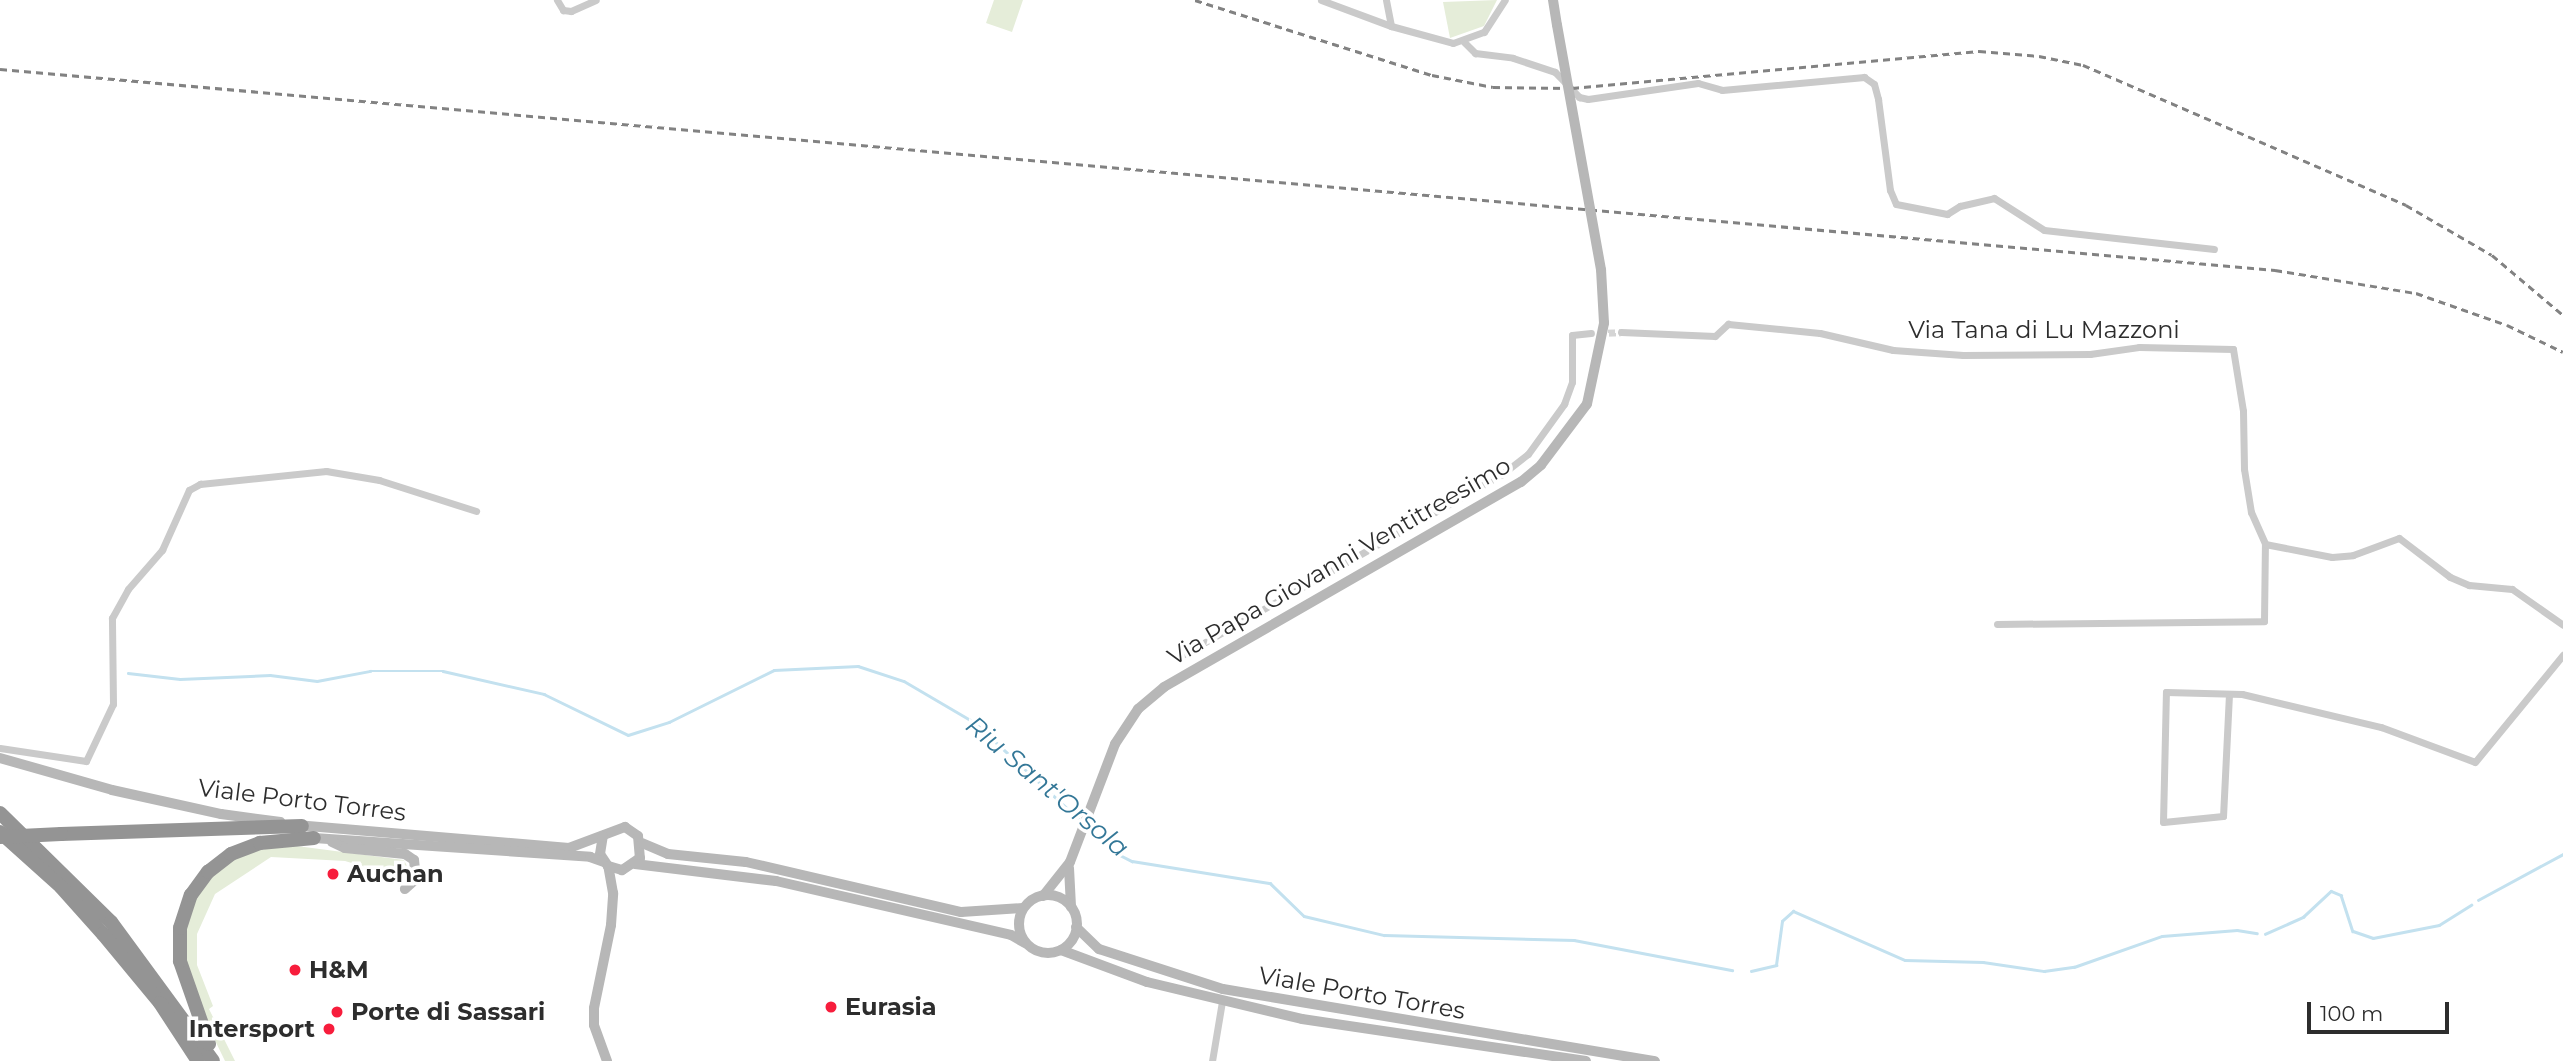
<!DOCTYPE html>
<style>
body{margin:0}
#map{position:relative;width:2563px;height:1061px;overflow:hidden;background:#fff;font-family:Montserrat,sans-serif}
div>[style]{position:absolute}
.green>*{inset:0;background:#e5edd9}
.stream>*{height:2.5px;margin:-1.25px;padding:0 1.25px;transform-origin:1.25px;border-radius:1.25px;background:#c3e1ef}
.street-tunnel>*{height:7px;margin-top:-3.5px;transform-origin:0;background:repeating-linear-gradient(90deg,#d5d5d5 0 7px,transparent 0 10.5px)}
.street>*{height:7px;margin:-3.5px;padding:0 3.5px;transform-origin:3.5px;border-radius:3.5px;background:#cacaca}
.secondary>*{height:10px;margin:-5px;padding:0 5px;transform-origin:5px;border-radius:5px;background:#b7b7b7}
.secondary>.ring{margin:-5px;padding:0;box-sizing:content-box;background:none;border:10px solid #b7b7b7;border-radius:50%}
.highway>*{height:14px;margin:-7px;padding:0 7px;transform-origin:7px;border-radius:7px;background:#949494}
.rail>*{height:2.5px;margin-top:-1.25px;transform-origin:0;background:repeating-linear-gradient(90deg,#828282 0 7px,transparent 0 12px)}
.secondary-bridge>*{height:10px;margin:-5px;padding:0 5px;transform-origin:5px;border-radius:5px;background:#b7b7b7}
.highway-bridge>*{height:14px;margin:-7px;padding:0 7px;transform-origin:7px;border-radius:7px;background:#949494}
.dots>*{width:19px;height:19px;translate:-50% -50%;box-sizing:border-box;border:4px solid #fff;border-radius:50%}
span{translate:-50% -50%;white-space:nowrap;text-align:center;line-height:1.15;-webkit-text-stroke:7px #fff;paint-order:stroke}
.street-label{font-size:24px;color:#2d2d2d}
.poi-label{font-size:24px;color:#2d2d2d;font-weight:700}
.left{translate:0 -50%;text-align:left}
.right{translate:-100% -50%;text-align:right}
.water-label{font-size:26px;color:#337797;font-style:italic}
.scale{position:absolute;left:2307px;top:1002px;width:142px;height:32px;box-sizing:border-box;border:4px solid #2d2d2d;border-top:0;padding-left:9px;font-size:21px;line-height:24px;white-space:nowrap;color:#2d2d2d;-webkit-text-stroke:5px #fff;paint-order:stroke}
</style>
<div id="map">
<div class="green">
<div style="clip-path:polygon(994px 0,1023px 0,1012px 32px,986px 23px)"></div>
<div style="clip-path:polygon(1497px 0,1484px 26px,1450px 38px,1443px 2px)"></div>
<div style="clip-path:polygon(289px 845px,404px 860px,411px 874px,402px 878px,345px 861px,271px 857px,215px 894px,197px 934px,197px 965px,213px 1006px,209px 1009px,235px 1061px,225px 1061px,188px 985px,183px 935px,191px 905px,215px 871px,248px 852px)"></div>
</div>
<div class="stream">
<div style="left:128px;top:673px;width:52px;rotate:6.6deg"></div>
<div style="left:180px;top:679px;width:90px;rotate:-2.5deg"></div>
<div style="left:270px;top:675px;width:47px;rotate:7.3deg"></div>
<div style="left:317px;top:681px;width:54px;rotate:-10.7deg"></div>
<div style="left:370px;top:671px;width:73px"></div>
<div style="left:443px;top:671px;width:104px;rotate:12.8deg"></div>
<div style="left:544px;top:694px;width:93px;rotate:26deg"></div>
<div style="left:628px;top:735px;width:43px;rotate:-17.6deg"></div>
<div style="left:669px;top:722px;width:117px;rotate:-26.3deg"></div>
<div style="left:774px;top:670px;width:84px;rotate:-2.7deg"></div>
<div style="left:858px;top:666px;width:48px;rotate:18.1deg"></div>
<div style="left:904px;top:681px;width:81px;rotate:30.4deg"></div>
<div style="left:974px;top:722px;width:147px;rotate:42.8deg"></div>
<div style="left:1087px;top:827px;width:39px;rotate:42deg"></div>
<div style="left:1116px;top:853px;width:18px;rotate:27deg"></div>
<div style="left:1132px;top:861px;width:140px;rotate:9.1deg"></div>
<div style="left:1270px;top:883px;width:47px;rotate:44.1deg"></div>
<div style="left:1304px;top:916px;width:82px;rotate:13.4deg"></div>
<div style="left:1384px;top:935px;width:190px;rotate:1.5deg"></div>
<div style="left:1574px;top:940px;width:161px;rotate:10.8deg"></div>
<div style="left:2478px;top:900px;width:97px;rotate:-28.4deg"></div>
<div style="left:2265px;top:934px;width:42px;rotate:-24.1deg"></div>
<div style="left:2303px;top:917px;width:38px;rotate:-43deg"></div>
<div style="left:2331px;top:891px;width:11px;rotate:22deg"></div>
<div style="left:2341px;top:895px;width:38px;rotate:72deg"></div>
<div style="left:2353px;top:931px;width:21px;rotate:19deg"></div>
<div style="left:2373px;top:938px;width:67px;rotate:-11.1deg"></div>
<div style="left:2439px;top:925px;width:38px;rotate:-32deg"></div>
<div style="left:1751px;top:971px;width:26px;rotate:-13deg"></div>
<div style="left:1776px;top:965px;width:44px;rotate:-82.2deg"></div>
<div style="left:1782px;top:921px;width:15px;rotate:-42deg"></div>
<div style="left:1793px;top:911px;width:122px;rotate:23.6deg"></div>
<div style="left:1905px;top:960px;width:78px;rotate:1.5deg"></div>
<div style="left:1983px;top:962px;width:62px;rotate:8.4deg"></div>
<div style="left:2044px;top:971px;width:30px;rotate:-8deg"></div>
<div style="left:2074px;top:967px;width:93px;rotate:-19.4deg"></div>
<div style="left:2162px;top:936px;width:75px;rotate:-4.6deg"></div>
<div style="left:2237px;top:930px;width:20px;rotate:9deg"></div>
</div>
<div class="street-tunnel">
<div style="left:1598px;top:333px;width:23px;rotate:-2deg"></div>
</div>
<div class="street">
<div style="left:557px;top:0;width:12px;rotate:59deg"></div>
<div style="left:563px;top:10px;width:8px;rotate:7deg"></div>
<div style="left:571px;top:11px;width:27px;rotate:-24deg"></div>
<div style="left:1321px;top:0;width:75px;rotate:20.4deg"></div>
<div style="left:1391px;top:26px;width:64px;rotate:15.3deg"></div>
<div style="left:1453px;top:43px;width:33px;rotate:-20deg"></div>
<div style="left:1484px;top:32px;width:38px;rotate:-57deg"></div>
<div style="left:1386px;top:0;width:26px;rotate:79deg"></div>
<div style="left:1464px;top:42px;width:16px;rotate:45deg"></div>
<div style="left:1475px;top:53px;width:38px;rotate:7deg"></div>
<div style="left:1513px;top:58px;width:44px;rotate:18.4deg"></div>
<div style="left:1555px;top:72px;width:35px;rotate:46deg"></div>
<div style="left:1579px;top:97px;width:9px;rotate:13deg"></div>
<div style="left:1588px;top:99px;width:111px;rotate:-8.3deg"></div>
<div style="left:1698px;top:83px;width:25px;rotate:16deg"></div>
<div style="left:1722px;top:90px;width:143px;rotate:-5.2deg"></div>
<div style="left:1864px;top:77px;width:12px;rotate:35deg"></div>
<div style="left:1874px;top:84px;width:16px;rotate:75deg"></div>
<div style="left:1878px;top:99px;width:92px;rotate:82.5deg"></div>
<div style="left:1890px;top:190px;width:15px;rotate:67deg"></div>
<div style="left:1896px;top:204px;width:52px;rotate:11.1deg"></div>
<div style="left:1947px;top:214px;width:15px;rotate:-32deg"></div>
<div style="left:1960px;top:206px;width:35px;rotate:-13deg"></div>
<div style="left:1994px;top:198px;width:59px;rotate:32.6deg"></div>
<div style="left:2044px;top:230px;width:171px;rotate:6.4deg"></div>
<div style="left:1621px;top:332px;width:94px;rotate:2.4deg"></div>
<div style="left:1715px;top:336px;width:18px;rotate:-43deg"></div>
<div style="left:1728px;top:324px;width:92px;rotate:5.6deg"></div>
<div style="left:1820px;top:333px;width:75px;rotate:13.1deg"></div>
<div style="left:1893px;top:350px;width:70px;rotate:4.1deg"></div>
<div style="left:1963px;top:355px;width:127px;rotate:-0.5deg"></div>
<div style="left:2090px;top:354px;width:49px;rotate:-8.1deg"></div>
<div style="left:2139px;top:347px;width:94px;rotate:1.2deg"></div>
<div style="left:2233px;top:349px;width:63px;rotate:80.8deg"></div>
<div style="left:2243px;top:411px;width:58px;rotate:89deg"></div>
<div style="left:2244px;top:469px;width:44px;rotate:80.8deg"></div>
<div style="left:2251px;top:512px;width:35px;rotate:66deg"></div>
<div style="left:1997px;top:624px;width:267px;rotate:-0.6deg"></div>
<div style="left:2264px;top:621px;width:77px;rotate:-89.3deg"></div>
<div style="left:2265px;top:544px;width:68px;rotate:11deg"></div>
<div style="left:2332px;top:557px;width:21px;rotate:-5deg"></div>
<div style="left:2353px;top:555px;width:49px;rotate:-20.3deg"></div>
<div style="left:2399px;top:538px;width:64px;rotate:37.4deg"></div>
<div style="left:2450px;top:577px;width:21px;rotate:23deg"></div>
<div style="left:2469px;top:585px;width:43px;rotate:5.3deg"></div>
<div style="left:2512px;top:589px;width:62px;rotate:35.2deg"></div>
<div style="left:1177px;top:658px;width:372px;rotate:-29.5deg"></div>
<div style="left:1501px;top:475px;width:34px;rotate:-38deg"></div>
<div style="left:1528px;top:454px;width:62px;rotate:-54.2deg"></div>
<div style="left:1564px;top:404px;width:23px;rotate:-70deg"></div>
<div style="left:1572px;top:382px;width:47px;rotate:-90deg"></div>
<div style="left:1572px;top:335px;width:19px;rotate:-6deg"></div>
<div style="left:2229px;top:694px;width:122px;rotate:92.8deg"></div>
<div style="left:2223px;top:816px;width:60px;rotate:174.3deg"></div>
<div style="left:2163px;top:822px;width:130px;rotate:-88.7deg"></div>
<div style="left:2166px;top:692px;width:76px;rotate:1.5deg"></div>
<div style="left:2242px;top:694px;width:143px;rotate:13.4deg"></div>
<div style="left:2381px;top:727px;width:100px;rotate:20.4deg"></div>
<div style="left:2475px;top:762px;width:139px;rotate:-50.6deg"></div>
<div style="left:0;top:748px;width:87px;rotate:8.6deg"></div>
<div style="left:86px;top:761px;width:63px;rotate:-64.7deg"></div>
<div style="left:113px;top:704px;width:86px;rotate:-90.7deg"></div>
<div style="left:112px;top:618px;width:33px;rotate:-61deg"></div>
<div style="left:128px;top:589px;width:52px;rotate:-48.9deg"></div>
<div style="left:162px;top:550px;width:66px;rotate:-65.8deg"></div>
<div style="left:189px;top:490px;width:13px;rotate:-29deg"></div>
<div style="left:200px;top:484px;width:127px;rotate:-5.9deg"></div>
<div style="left:326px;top:471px;width:54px;rotate:9.6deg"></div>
<div style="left:379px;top:480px;width:102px;rotate:17.7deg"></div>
<div style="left:1212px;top:1061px;width:61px;rotate:-80.5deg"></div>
</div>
<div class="secondary">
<div style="left:1553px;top:0;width:25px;rotate:81deg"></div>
<div style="left:0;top:758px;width:116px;rotate:15.9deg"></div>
<div style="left:112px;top:790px;width:112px;rotate:12.4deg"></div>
<div style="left:221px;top:814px;width:60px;rotate:7.7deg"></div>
<div style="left:296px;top:825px;width:274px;rotate:4.8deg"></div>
<div style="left:569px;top:848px;width:60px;rotate:-20.6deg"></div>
<div style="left:625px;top:827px;width:16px;rotate:35deg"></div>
<div style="left:638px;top:836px;width:22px;rotate:85deg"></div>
<div style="left:640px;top:858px;width:22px;rotate:146deg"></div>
<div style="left:622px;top:870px;width:15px;rotate:-164deg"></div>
<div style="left:608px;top:866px;width:14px;rotate:-124deg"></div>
<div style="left:600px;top:854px;width:18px;rotate:-81deg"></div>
<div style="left:314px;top:838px;width:277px;rotate:3.9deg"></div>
<div style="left:590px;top:857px;width:15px;rotate:20deg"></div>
<div style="left:332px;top:842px;width:14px;rotate:25deg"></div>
<div style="left:345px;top:848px;width:60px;rotate:5.7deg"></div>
<div style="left:405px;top:854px;width:11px;rotate:34deg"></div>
<div style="left:414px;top:860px;width:19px;rotate:84deg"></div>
<div style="left:416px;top:879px;width:15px;rotate:138deg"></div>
<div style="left:642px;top:843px;width:28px;rotate:23deg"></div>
<div style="left:668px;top:854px;width:78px;rotate:5.9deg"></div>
<div style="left:746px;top:862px;width:221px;rotate:13.1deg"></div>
<div style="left:961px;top:912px;width:62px;rotate:-3.7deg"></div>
<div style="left:635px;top:864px;width:142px;rotate:6.9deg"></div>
<div style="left:776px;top:881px;width:241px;rotate:12.9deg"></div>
<div style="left:1011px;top:935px;width:16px;rotate:30deg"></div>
<div style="left:1069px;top:868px;width:39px;rotate:87deg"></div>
<div class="ring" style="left:1019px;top:895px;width:48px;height:48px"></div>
<div style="left:1043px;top:896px;width:43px;rotate:-51.5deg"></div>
<div style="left:1070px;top:862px;width:126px;rotate:-69.1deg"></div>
<div style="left:1115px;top:744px;width:42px;rotate:-56.7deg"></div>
<div style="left:1138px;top:709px;width:34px;rotate:-40deg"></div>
<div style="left:1164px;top:687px;width:412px;rotate:-29.9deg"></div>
<div style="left:1521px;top:482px;width:26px;rotate:-40deg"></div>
<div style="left:1541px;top:465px;width:76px;rotate:-53deg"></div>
<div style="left:1587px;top:404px;width:83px;rotate:-78.1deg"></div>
<div style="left:1604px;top:323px;width:53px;rotate:-93.2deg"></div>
<div style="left:1076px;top:927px;width:32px;rotate:44deg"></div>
<div style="left:1099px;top:949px;width:130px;rotate:17.9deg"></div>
<div style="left:1223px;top:989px;width:438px;rotate:9.5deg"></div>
<div style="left:1061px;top:950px;width:92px;rotate:20.4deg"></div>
<div style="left:1147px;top:982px;width:159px;rotate:13.4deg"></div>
<div style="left:1302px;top:1019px;width:287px;rotate:8.4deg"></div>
<div style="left:607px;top:1061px;width:38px;rotate:-110deg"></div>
<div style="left:594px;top:1025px;width:17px;rotate:-90deg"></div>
<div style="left:594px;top:1008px;width:85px;rotate:-78.4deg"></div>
<div style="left:611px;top:925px;width:32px;rotate:-86deg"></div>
<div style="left:613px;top:893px;width:27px;rotate:-100deg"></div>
</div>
<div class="highway">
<div style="left:0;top:813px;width:156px;rotate:44.5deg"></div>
<div style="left:111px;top:922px;width:172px;rotate:53.7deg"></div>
<div style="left:0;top:832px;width:82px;rotate:42deg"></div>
<div style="left:61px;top:887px;width:63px;rotate:48.2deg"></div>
<div style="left:103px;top:934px;width:89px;rotate:50.4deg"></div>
<div style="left:160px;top:1003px;width:69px;rotate:56.8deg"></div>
<div style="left:61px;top:834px;width:241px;rotate:-1.9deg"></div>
<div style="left:209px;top:1044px;width:88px;rotate:-109.3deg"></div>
<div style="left:180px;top:961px;width:33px;rotate:-90deg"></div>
<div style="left:180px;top:928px;width:35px;rotate:-72deg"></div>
<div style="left:191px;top:895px;width:29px;rotate:-54deg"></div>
<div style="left:208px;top:872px;width:29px;rotate:-38deg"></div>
<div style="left:231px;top:854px;width:31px;rotate:-21deg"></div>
<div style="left:260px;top:843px;width:54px;rotate:-5.3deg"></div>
</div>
<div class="rail">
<div style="left:1195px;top:0;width:249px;rotate:17.6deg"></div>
<div style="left:1432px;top:75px;width:62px;rotate:11.1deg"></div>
<div style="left:1493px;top:87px;width:79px;rotate:0.7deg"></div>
<div style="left:1572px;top:88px;width:409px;rotate:-5.2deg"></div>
<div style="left:1979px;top:51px;width:60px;rotate:4.8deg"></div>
<div style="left:2039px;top:56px;width:45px;rotate:11.6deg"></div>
<div style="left:2083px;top:65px;width:352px;rotate:23.4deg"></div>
<div style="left:2406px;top:205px;width:99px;rotate:30.2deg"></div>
<div style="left:2492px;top:255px;width:93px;rotate:40.2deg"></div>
<div style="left:0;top:69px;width:2284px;rotate:5.05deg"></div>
<div style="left:2275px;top:270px;width:143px;rotate:9.3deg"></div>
<div style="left:2416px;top:293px;width:96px;rotate:19.4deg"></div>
<div style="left:2507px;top:325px;width:62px;rotate:25.7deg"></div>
</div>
<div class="secondary-bridge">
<div style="left:1557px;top:25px;width:249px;rotate:79.8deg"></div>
</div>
<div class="highway-bridge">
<div style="left:0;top:837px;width:61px;rotate:-2.8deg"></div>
</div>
<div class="dots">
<div style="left:333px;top:874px;background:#f71d3c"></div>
<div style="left:295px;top:970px;background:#f71d3c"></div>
<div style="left:831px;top:1007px;background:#f71d3c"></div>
<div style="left:337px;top:1012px;background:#f71d3c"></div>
<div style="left:329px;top:1029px;background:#f71d3c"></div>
</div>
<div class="street-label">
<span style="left:2044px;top:330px">Via Tana di Lu Mazzoni</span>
<span style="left:1339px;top:561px;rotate:-30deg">Via Papa Giovanni Ventitreesimo</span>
<span style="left:302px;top:800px;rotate:7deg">Viale Porto Torres</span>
<span style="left:1362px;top:993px;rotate:10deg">Viale Porto Torres</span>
</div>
<div class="poi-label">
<span class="left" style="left:347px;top:874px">Auchan</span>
<span class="left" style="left:309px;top:970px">H&amp;M</span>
<span class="left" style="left:845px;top:1007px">Eurasia</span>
<span class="left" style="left:351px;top:1012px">Porte di Sassari</span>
<span class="right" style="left:315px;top:1029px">Intersport</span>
</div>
<div class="water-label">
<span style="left:1047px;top:787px;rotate:40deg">Riu Sant'Orsola</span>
</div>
<div class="scale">100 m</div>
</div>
